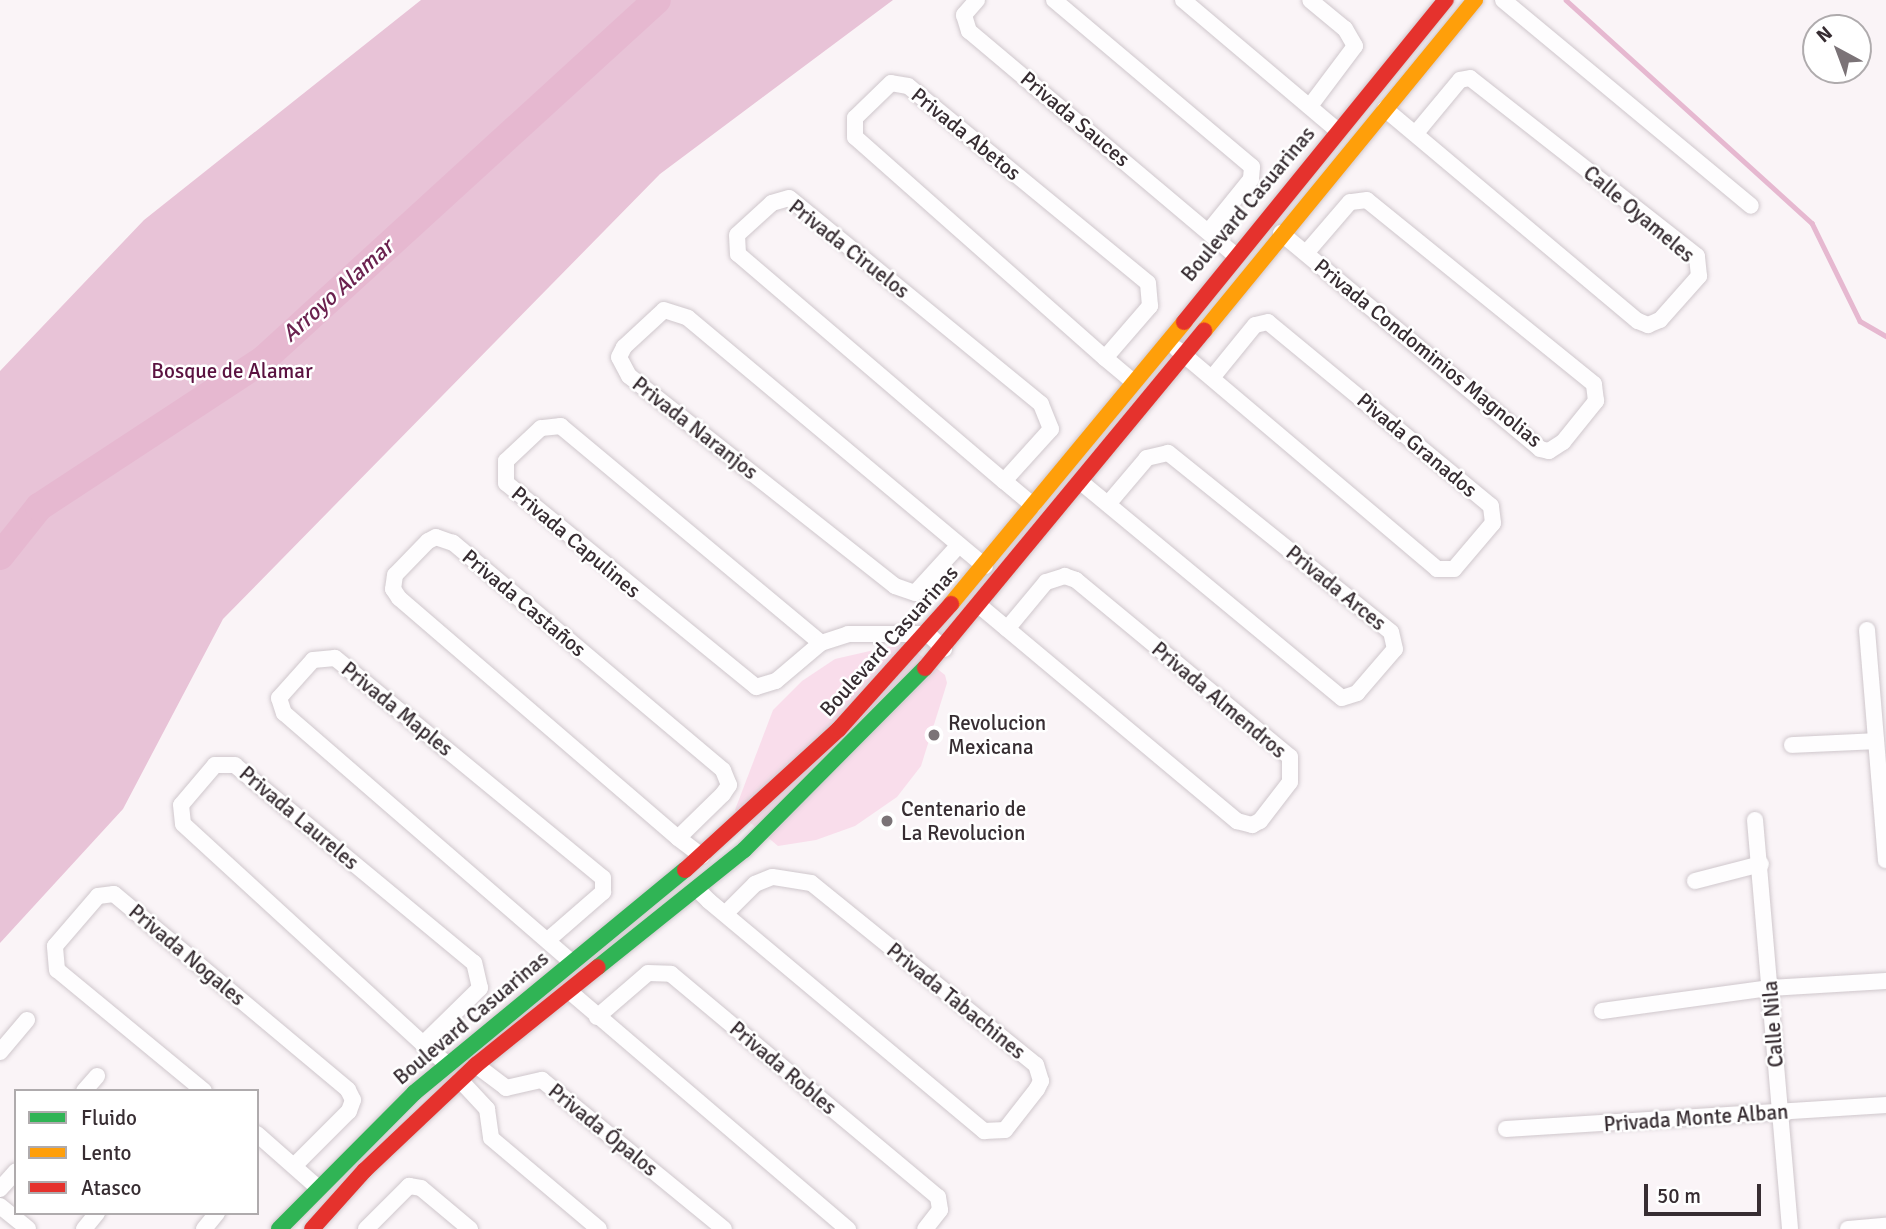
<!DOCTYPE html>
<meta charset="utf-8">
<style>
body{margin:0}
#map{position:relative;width:1886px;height:1229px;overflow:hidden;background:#faf4f7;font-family:Signika,sans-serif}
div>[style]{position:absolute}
.green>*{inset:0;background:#f9ddeb}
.forest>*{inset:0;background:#e8c3d7}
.stream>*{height:4.5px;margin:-2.25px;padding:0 2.25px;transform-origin:2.25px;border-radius:2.25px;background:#e6b8d0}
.river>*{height:28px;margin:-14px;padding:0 14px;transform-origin:14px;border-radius:14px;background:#e6b8d0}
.roads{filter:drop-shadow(0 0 2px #cfc7cc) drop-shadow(0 0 2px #cfc7cc)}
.street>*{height:16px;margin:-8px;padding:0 8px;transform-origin:8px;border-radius:8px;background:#fefdfe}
.fast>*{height:16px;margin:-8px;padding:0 8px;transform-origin:8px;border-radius:8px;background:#30b455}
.slow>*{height:16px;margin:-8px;padding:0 8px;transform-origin:8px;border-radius:8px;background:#ff9f0a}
.jam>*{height:16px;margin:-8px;padding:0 8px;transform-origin:8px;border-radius:8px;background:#e5322d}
.dots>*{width:19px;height:19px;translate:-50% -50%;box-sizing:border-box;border:4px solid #fff;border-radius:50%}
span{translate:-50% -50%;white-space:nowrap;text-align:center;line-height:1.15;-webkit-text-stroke:5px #fff;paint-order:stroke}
.street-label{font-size:21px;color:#372d32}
.park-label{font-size:21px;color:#5a1240}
.poi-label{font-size:21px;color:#372d32}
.left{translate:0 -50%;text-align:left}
.water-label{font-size:23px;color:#6b224f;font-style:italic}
.legend{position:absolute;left:14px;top:1089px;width:245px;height:126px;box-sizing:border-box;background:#fff;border:2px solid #afabad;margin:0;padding:9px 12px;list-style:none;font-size:21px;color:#372d32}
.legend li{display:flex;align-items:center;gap:14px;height:35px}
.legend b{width:35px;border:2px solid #afabad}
.north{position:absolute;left:1802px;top:14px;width:70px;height:70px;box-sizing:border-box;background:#fff;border:2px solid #afabad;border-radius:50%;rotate:319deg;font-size:19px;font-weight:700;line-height:28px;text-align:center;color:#372d32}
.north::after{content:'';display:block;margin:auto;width:24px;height:32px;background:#7b7377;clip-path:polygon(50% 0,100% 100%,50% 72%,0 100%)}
.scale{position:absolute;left:1644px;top:1184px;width:117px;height:32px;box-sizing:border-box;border:4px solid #372d32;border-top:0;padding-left:9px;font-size:21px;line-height:24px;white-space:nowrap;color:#372d32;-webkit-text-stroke:5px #fff;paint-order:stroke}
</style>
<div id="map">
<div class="green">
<div style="clip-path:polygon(905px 643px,945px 675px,947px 683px,921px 766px,897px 797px,855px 826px,816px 840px,778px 846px,735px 810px,773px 710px,802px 681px,835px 659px)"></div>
</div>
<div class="forest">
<div style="clip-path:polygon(421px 0,893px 0,660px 174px,223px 619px,123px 809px,0 943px,0 371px,144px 220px)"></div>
</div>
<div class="stream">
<div style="left:1566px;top:0;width:332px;rotate:42.2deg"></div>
<div style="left:1812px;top:223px;width:109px;rotate:63.9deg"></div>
<div style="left:1860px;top:321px;width:30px;rotate:30deg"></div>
</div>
<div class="river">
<div style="left:0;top:556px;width:63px;rotate:-51.5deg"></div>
<div style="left:39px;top:507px;width:269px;rotate:-33.3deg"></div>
<div style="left:264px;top:359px;width:532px;rotate:-42.41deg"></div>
</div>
<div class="roads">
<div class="street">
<div style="left:977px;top:0;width:20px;rotate:131deg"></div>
<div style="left:964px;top:15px;width:17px;rotate:73deg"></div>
<div style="left:969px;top:31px;width:346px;rotate:40.1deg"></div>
<div style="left:1054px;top:0;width:259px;rotate:40.1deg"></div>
<div style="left:1252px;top:167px;width:12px;rotate:95deg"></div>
<div style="left:1251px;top:179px;width:67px;rotate:128.9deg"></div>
<div style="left:1183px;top:0;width:202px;rotate:40.2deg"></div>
<div style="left:1503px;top:0;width:322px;rotate:39.7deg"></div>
<div style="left:1310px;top:106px;width:75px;rotate:-53.1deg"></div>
<div style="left:1355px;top:46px;width:20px;rotate:-120deg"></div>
<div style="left:1345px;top:29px;width:45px;rotate:-140.4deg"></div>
<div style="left:1385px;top:109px;width:330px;rotate:40deg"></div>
<div style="left:1638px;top:321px;width:11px;rotate:22deg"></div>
<div style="left:1648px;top:325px;width:13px;rotate:-23deg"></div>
<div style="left:1660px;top:320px;width:59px;rotate:-48.4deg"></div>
<div style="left:1699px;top:276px;width:20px;rotate:-96deg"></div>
<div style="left:1697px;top:256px;width:288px;rotate:-141.9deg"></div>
<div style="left:1470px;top:78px;width:10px;rotate:169deg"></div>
<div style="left:1460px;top:80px;width:69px;rotate:129.7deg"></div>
<div style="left:1281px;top:233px;width:337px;rotate:39.8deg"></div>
<div style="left:1540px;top:449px;width:9px;rotate:13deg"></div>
<div style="left:1549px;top:451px;width:17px;rotate:-33deg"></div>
<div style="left:1563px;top:442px;width:53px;rotate:-51.2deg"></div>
<div style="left:1596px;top:401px;width:17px;rotate:-97deg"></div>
<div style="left:1594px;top:384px;width:292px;rotate:-141deg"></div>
<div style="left:1367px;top:200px;width:17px;rotate:173deg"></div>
<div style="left:1350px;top:202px;width:66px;rotate:130.7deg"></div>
<div style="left:1177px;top:349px;width:341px;rotate:40.2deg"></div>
<div style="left:1437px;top:569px;width:17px"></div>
<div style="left:1454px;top:569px;width:60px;rotate:-49.7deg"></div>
<div style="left:1493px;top:523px;width:17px;rotate:-97deg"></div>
<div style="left:1491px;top:506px;width:289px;rotate:-140.5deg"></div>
<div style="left:1268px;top:322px;width:13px;rotate:167deg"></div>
<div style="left:1255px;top:325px;width:68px;rotate:129.1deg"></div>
<div style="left:1105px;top:358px;width:69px;rotate:-49.1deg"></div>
<div style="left:1150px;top:306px;width:23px;rotate:-95deg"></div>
<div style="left:1148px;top:283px;width:310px;rotate:-140.6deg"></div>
<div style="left:908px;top:86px;width:17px;rotate:-170deg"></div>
<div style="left:891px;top:83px;width:50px;rotate:135.8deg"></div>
<div style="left:855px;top:118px;width:19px;rotate:90deg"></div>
<div style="left:855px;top:137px;width:334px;rotate:41.5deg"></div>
<div style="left:1105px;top:358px;width:34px;rotate:40deg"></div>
<div style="left:1004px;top:481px;width:70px;rotate:-47.9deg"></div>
<div style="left:1051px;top:429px;width:27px;rotate:-112deg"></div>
<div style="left:1041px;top:404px;width:325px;rotate:-140.7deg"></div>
<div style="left:789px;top:198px;width:18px;rotate:164deg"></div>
<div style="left:772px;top:203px;width:47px;rotate:137.6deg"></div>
<div style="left:737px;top:235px;width:19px;rotate:87deg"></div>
<div style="left:738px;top:254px;width:350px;rotate:40.5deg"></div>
<div style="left:1004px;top:481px;width:38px;rotate:40deg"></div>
<div style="left:1082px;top:483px;width:337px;rotate:39.6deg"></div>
<div style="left:1342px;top:698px;width:16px;rotate:-18deg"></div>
<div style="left:1357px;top:693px;width:58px;rotate:-49.2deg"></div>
<div style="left:1395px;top:649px;width:17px;rotate:-103deg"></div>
<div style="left:1391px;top:632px;width:286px;rotate:-141.2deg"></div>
<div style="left:1168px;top:453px;width:22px;rotate:167deg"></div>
<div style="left:1147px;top:458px;width:60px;rotate:130.3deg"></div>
<div style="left:959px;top:545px;width:65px;rotate:132.5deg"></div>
<div style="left:915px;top:593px;width:21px;rotate:-161deg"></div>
<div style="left:895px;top:586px;width:339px;rotate:-141.7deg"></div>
<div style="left:629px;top:376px;width:21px;rotate:-118deg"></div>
<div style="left:619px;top:357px;width:11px;rotate:-63deg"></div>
<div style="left:624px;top:347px;width:54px;rotate:-42.8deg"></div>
<div style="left:664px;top:310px;width:25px;rotate:18deg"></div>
<div style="left:688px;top:318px;width:387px;rotate:39.9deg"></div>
<div style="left:981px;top:607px;width:334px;rotate:39.9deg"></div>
<div style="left:1237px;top:821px;width:16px;rotate:15deg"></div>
<div style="left:1252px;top:825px;width:9px;rotate:-27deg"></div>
<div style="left:1260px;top:821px;width:49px;rotate:-52.4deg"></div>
<div style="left:1290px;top:782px;width:25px;rotate:-90deg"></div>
<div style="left:1290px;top:757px;width:278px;rotate:-140.4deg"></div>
<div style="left:1076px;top:580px;width:12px;rotate:-160deg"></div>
<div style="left:1065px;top:576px;width:20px;rotate:162deg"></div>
<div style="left:1046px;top:582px;width:61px;rotate:129.7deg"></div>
<div style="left:1867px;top:630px;width:231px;rotate:85.3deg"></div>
<div style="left:821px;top:643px;width:339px;rotate:-140.2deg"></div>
<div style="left:561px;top:426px;width:20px;rotate:174deg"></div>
<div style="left:541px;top:428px;width:48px;rotate:136.7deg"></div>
<div style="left:506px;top:461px;width:22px;rotate:90deg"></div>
<div style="left:506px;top:483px;width:323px;rotate:39.2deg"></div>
<div style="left:756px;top:687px;width:21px;rotate:-17deg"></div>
<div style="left:776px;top:681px;width:59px;rotate:-40.2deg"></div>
<div style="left:821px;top:643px;width:28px;rotate:-18deg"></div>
<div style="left:848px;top:634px;width:80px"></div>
<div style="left:928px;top:634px;width:22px;rotate:43deg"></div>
<div style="left:1792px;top:745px;width:84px;rotate:-2.7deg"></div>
<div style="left:1755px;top:820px;width:410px;rotate:85.1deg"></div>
<div style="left:678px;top:838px;width:63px;rotate:-44.4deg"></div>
<div style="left:723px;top:794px;width:11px;rotate:-56deg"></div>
<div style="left:729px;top:785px;width:16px;rotate:-112deg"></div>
<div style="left:723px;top:770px;width:353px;rotate:-139.9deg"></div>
<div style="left:453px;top:543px;width:18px;rotate:-161deg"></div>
<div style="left:436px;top:537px;width:9px;rotate:153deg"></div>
<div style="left:428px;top:541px;width:47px;rotate:134.1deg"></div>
<div style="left:395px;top:575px;width:14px;rotate:98deg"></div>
<div style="left:393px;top:589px;width:11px;rotate:56deg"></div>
<div style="left:399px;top:598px;width:368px;rotate:40.7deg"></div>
<div style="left:678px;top:838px;width:30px;rotate:37deg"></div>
<div style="left:1695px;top:881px;width:68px;rotate:-14.4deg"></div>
<div style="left:697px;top:889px;width:17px;rotate:45deg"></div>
<div style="left:709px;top:901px;width:359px;rotate:39.9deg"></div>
<div style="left:984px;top:1131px;width:21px;rotate:-3deg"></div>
<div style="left:1005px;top:1130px;width:52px;rotate:-52deg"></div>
<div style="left:1037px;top:1089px;width:9px;rotate:-63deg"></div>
<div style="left:1041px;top:1081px;width:17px;rotate:-107deg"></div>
<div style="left:1036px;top:1065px;width:289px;rotate:-141deg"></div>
<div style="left:811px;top:883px;width:39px;rotate:-171deg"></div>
<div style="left:772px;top:877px;width:18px;rotate:158deg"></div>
<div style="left:755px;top:884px;width:42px;rotate:135deg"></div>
<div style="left:549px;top:939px;width:72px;rotate:-41deg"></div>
<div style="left:603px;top:892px;width:14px;rotate:-90deg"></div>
<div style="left:603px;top:878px;width:347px;rotate:-140.6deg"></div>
<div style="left:335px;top:658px;width:22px;rotate:175deg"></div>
<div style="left:313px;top:660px;width:51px;rotate:131.8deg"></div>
<div style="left:279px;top:698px;width:16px;rotate:72deg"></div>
<div style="left:284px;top:713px;width:380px;rotate:40.9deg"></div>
<div style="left:569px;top:991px;width:367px;rotate:40.5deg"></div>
<div style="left:1602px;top:1011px;width:170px;rotate:-7.8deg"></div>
<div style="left:1770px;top:988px;width:116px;rotate:-3.5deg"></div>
<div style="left:597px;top:1017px;width:67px;rotate:-40.8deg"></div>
<div style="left:648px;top:973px;width:23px;rotate:2deg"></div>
<div style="left:671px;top:974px;width:348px;rotate:39.9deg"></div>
<div style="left:938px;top:1197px;width:13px;rotate:81deg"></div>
<div style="left:940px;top:1210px;width:24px;rotate:128deg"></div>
<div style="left:423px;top:1044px;width:80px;rotate:-44.5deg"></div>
<div style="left:480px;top:988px;width:26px;rotate:-103deg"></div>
<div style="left:474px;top:963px;width:310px;rotate:-140.4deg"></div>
<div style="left:235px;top:765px;width:20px;rotate:180deg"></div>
<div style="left:215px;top:765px;width:52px;rotate:130.4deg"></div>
<div style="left:181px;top:805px;width:19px;rotate:84deg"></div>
<div style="left:183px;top:824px;width:326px;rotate:42.5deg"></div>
<div style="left:423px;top:1044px;width:31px;rotate:40deg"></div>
<div style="left:0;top:1052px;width:42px;rotate:-49.8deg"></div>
<div style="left:476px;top:1065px;width:38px;rotate:37deg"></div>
<div style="left:506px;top:1088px;width:37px;rotate:-13deg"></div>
<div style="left:542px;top:1080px;width:235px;rotate:39.3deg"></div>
<div style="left:460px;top:1080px;width:40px;rotate:47deg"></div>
<div style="left:487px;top:1109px;width:29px;rotate:82deg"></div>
<div style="left:491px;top:1138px;width:141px;rotate:40.1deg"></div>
<div style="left:84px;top:1091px;width:20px;rotate:-49deg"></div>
<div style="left:204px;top:1091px;width:190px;rotate:-140.5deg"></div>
<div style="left:57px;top:970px;width:24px;rotate:-95deg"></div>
<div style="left:55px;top:946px;width:66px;rotate:-49.3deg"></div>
<div style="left:98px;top:896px;width:16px;rotate:-7deg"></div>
<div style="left:114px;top:894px;width:305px;rotate:39.9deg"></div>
<div style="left:348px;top:1090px;width:11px;rotate:63deg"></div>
<div style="left:353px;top:1100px;width:12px;rotate:110deg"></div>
<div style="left:349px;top:1111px;width:76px;rotate:135deg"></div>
<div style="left:1506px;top:1129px;width:381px;rotate:-3.6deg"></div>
<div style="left:257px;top:1134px;width:79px;rotate:41.4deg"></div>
<div style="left:0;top:1189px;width:24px;rotate:-48deg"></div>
<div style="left:0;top:1206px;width:36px;rotate:39deg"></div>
<div style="left:84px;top:1229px;width:21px;rotate:-51deg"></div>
<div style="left:204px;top:1229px;width:21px;rotate:-51deg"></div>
<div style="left:366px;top:1229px;width:61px;rotate:-45deg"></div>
<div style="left:409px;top:1186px;width:12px;rotate:9deg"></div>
<div style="left:421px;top:1188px;width:64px;rotate:39.9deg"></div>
<div style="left:1848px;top:1229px;width:38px;rotate:-5deg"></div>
</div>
<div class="fast">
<div style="left:598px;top:967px;width:187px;rotate:-38.7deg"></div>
<div style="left:744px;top:850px;width:257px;rotate:-45.2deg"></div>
<div style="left:279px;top:1229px;width:192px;rotate:-45.2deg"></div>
<div style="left:414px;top:1093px;width:351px;rotate:-39.5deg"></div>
</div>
<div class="slow">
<div style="left:1204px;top:331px;width:428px;rotate:-50.7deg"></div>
<div style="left:951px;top:604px;width:366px;rotate:-50.4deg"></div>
</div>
<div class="jam">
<div style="left:1184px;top:322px;width:415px;rotate:-50.9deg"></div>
<div style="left:925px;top:668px;width:438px;rotate:-50.4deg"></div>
<div style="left:685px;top:870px;width:209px;rotate:-42.5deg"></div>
<div style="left:839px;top:729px;width:168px;rotate:-48.1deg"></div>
<div style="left:312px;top:1229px;width:79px;rotate:-48.1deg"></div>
<div style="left:365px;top:1170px;width:153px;rotate:-43.4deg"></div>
<div style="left:476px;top:1065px;width:156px;rotate:-38.8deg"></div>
</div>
</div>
<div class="dots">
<div style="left:934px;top:735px;background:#7b7377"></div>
<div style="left:887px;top:821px;background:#7b7377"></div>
</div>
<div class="street-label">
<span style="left:1075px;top:119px;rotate:40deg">Privada Sauces</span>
<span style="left:966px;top:134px;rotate:39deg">Privada Abetos</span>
<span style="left:1248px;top:204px;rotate:-50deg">Boulevard Casuarinas</span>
<span style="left:1639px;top:214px;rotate:40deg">Calle Oyameles</span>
<span style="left:849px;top:249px;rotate:38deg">Privada Ciruelos</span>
<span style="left:1428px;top:353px;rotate:39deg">Privada Condominios Magnolias</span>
<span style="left:695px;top:428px;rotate:38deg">Privada Naranjos</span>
<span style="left:1417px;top:445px;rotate:40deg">Pivada Granados</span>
<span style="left:576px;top:542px;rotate:40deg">Privada Capulines</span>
<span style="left:1336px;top:588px;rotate:39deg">Privada Arces</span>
<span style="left:524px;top:603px;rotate:40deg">Privada Castaños</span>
<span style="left:889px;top:641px;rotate:-48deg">Boulevard Casuarinas</span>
<span style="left:1219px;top:700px;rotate:40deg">Privada Almendros</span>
<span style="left:397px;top:709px;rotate:39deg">Privada Maples</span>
<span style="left:299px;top:818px;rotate:40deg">Privada Laureles</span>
<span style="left:187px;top:955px;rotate:40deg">Privada Nogales</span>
<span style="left:956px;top:1001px;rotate:39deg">Privada Tabachines</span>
<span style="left:471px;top:1018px;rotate:-40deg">Boulevard Casuarinas</span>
<span style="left:1773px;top:1024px;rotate:-94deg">Calle Nila</span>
<span style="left:783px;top:1068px;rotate:40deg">Privada Robles</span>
<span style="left:1696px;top:1118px;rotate:-4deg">Privada Monte Alban</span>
<span style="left:603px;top:1130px;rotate:39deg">Privada Ópalos</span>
</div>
<div class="park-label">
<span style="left:232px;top:371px">Bosque de Alamar</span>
</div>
<div class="poi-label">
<span class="left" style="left:948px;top:735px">Revolucion<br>Mexicana</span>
<span class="left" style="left:901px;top:821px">Centenario de<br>La Revolucion</span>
</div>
<div class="water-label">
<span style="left:338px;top:291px;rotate:-42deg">Arroyo Alamar</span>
</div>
<ul class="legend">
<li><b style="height:9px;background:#30b455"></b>Fluido</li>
<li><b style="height:9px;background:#ff9f0a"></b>Lento</li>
<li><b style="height:9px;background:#e5322d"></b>Atasco</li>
</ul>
<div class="north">N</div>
<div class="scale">50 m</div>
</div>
